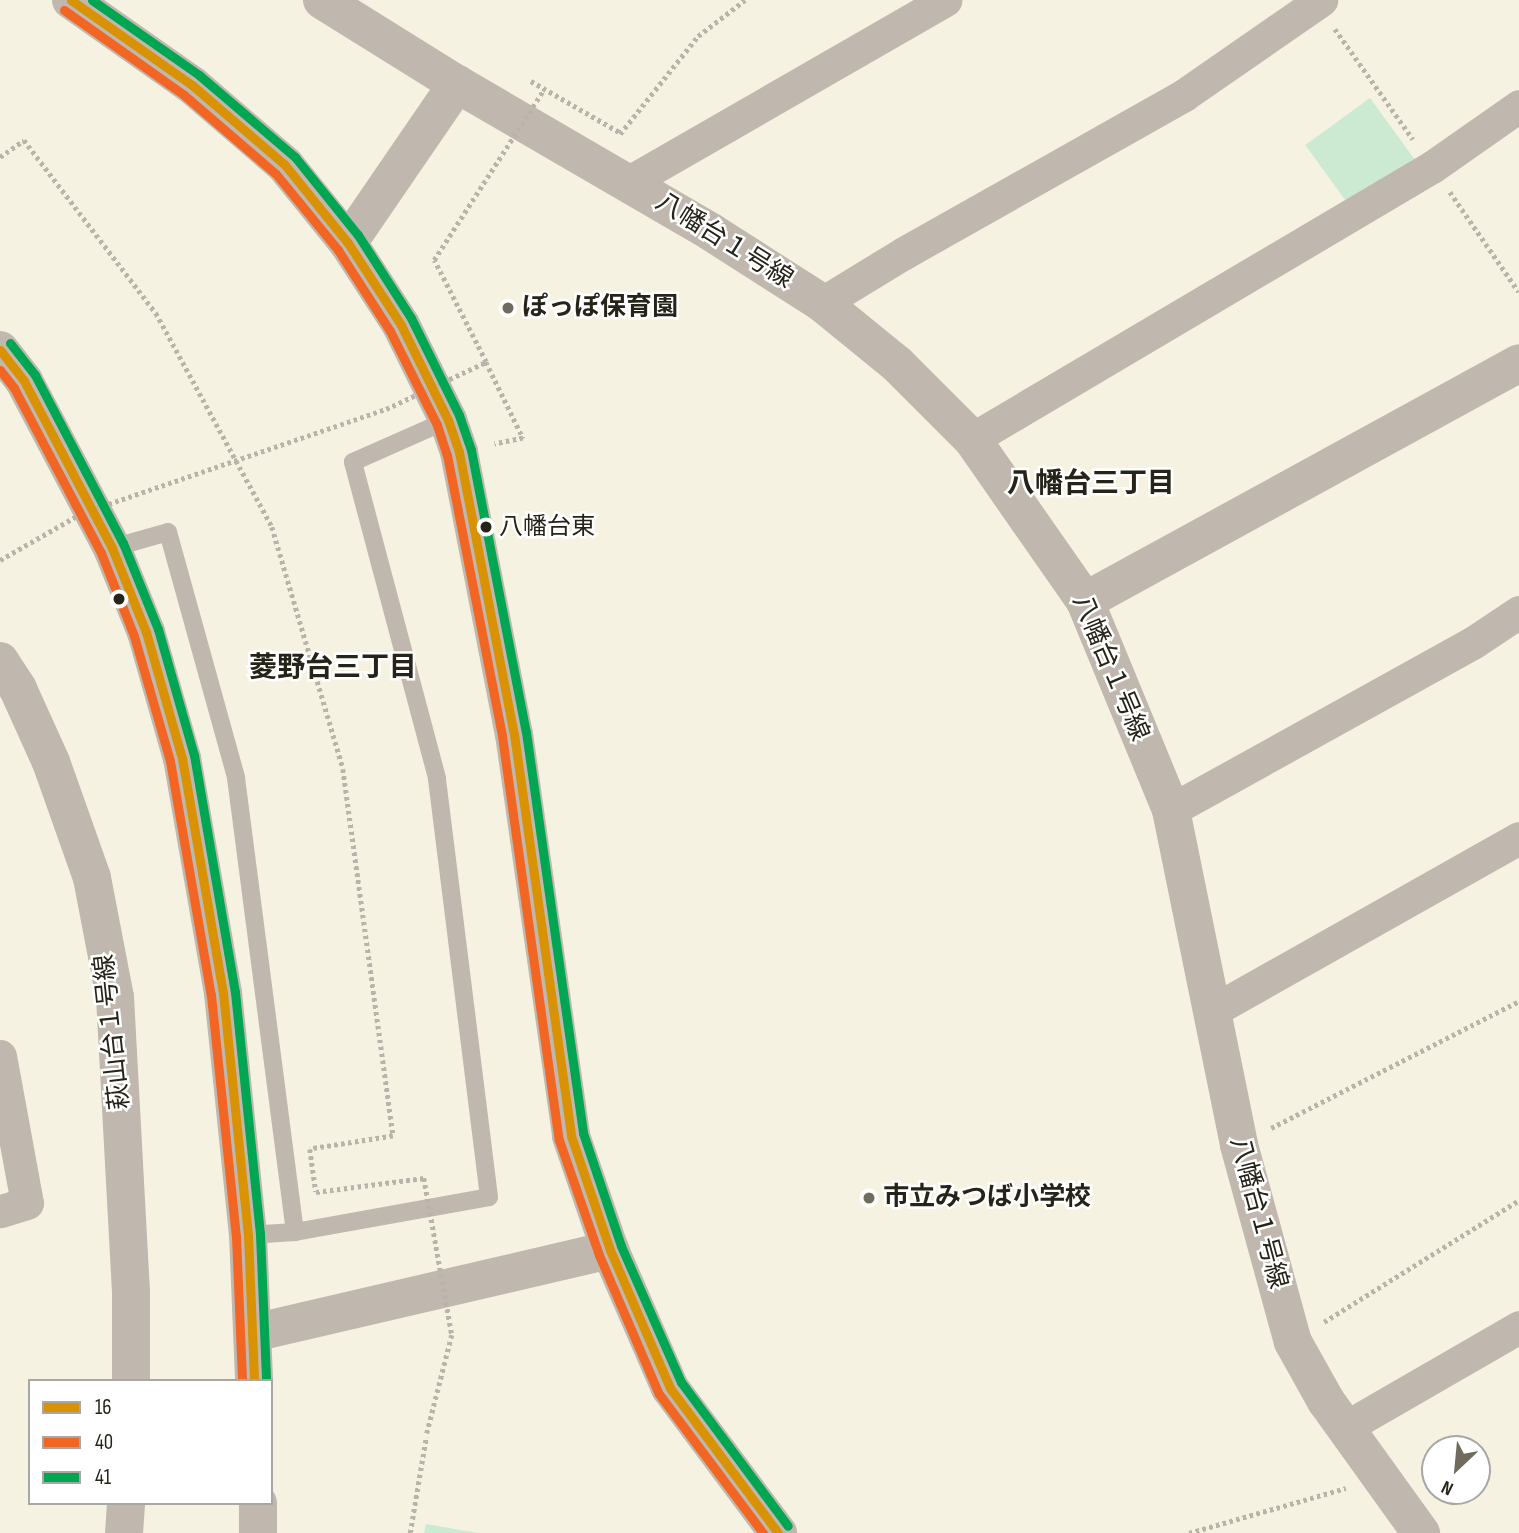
<!DOCTYPE html>
<meta charset="utf-8">
<style>
body{margin:0}
#map{position:relative;width:1519px;height:1533px;overflow:hidden;background:#f6f2e1;font-family:"Sofia Sans Condensed","Noto Sans JP",sans-serif}
div>[style]{position:absolute}
.green>*{inset:0;background:#ccead1;transform-origin:0 0}
.path>*{height:4.5px;margin-top:-2.25px;transform-origin:0;background:repeating-linear-gradient(90deg,#bab3aa 0 3.5px,transparent 0 7px)}
.service>*{height:18px;margin:-9px;padding:0 9px;transform-origin:9px;border-radius:9px;background:#c0b7ae}
.minor>*{height:33px;margin:-16.5px;padding:0 16.5px;transform-origin:16.5px;border-radius:16.5px;background:#c0b7ae}
.tertiary>*{height:38px;margin:-19px;padding:0 19px;transform-origin:19px;border-radius:19px;background:#c0b7ae}
.path-bridge>*{height:4.5px;margin-top:-2.25px;transform-origin:0;background:repeating-linear-gradient(90deg,#bab3aa 0 3.5px,transparent 0 7px)}
.bus-1>*{height:9px;margin:-4.5px;padding:0 4.5px;transform-origin:4.5px;border-radius:4.5px;background:#d89204}
.bus-2>*{height:9px;margin:-4.5px;padding:0 4.5px;transform-origin:4.5px;border-radius:4.5px;background:#f26522}
.bus-3>*{height:9px;margin:-4.5px;padding:0 4.5px;transform-origin:4.5px;border-radius:4.5px;background:#00a651}
.dots>*{width:19px;height:19px;translate:-50% -50%;box-sizing:border-box;border:4px solid #fff;border-radius:50%}
span{translate:-50% -50%;white-space:nowrap;text-align:center;line-height:1.15;-webkit-text-stroke:5px #fff;paint-order:stroke}
.bus-label{font-size:24px;color:#262418}
.left{translate:0 -50%;text-align:left}
.street-label{font-size:26px;color:#262418}
.poi-label{font-size:26px;color:#262418;font-weight:700}
.neighbourhood-label{font-size:28px;color:#262418;font-weight:700}
.legend{position:absolute;left:28px;top:1379px;width:245px;height:126px;box-sizing:border-box;background:#fff;border:2px solid #a8a7a3;margin:0;padding:9px 12px;list-style:none;font-size:21px;color:#262418}
.legend li{display:flex;align-items:center;gap:14px;height:35px}
.legend b{width:35px;border:2px solid #a8a7a3}
.north{position:absolute;left:1421px;top:1435px;width:70px;height:70px;box-sizing:border-box;background:#fff;border:2px solid #a8a7a3;border-radius:50%;rotate:206deg;font-size:19px;font-weight:700;line-height:28px;text-align:center;color:#262418}
.north::after{content:'';display:block;margin:auto;width:24px;height:32px;background:#6f6c5e;clip-path:polygon(50% 0,100% 100%,50% 72%,0 100%)}
</style>
<div id="map">
<div class="green">
<div style="left:1370px;top:98px;width:80px;height:80px;rotate:54deg"></div>
<div style="clip-path:polygon(426px 1524px,478px 1533px,424px 1533px)"></div>
</div>
<div class="path">
<div style="left:1335px;top:29px;width:135px;rotate:54.7deg"></div>
<div style="left:531px;top:81px;width:104px;rotate:30deg"></div>
<div style="left:620px;top:134px;width:125px;rotate:-51.5deg"></div>
<div style="left:698px;top:36px;width:59px;rotate:-37.5deg"></div>
<div style="left:0;top:157px;width:29px;rotate:-35deg"></div>
<div style="left:24px;top:140px;width:218px;rotate:52.7deg"></div>
<div style="left:156px;top:313px;width:243px;rotate:61.5deg"></div>
<div style="left:272px;top:527px;width:252px;rotate:73.6deg"></div>
<div style="left:343px;top:769px;width:370px;rotate:82.2deg"></div>
<div style="left:393px;top:1136px;width:84px;rotate:171.1deg"></div>
<div style="left:1450px;top:192px;width:121px;rotate:55.4deg"></div>
<div style="left:486px;top:362px;width:85px;rotate:64deg"></div>
<div style="left:523px;top:438px;width:29px;rotate:168deg"></div>
<div style="left:1271px;top:1128px;width:279px;rotate:-27.1deg"></div>
<div style="left:1324px;top:1322px;width:230px;rotate:-32deg"></div>
<div style="left:410px;top:1533px;width:97px;rotate:-80.5deg"></div>
<div style="left:1189px;top:1533px;width:163px;rotate:-16deg"></div>
</div>
<div class="service">
<div style="left:112px;top:548px;width:58px;rotate:-15.9deg"></div>
<div style="left:168px;top:532px;width:255px;rotate:74.5deg"></div>
<div style="left:236px;top:778px;width:458px;rotate:82.6deg"></div>
<div style="left:248px;top:1235px;width:47px;rotate:-3.7deg"></div>
<div style="left:295px;top:1232px;width:197px;rotate:-10.2deg"></div>
<div style="left:489px;top:1197px;width:422px;rotate:-97.1deg"></div>
<div style="left:437px;top:778px;width:327px;rotate:-104.9deg"></div>
<div style="left:353px;top:462px;width:104px;rotate:-23.9deg"></div>
</div>
<div class="minor">
<div style="left:629px;top:182px;width:365px;rotate:-29.9deg"></div>
<div style="left:822px;top:303px;width:96px;rotate:-31.4deg"></div>
<div style="left:904px;top:253px;width:322px;rotate:-29.4deg"></div>
<div style="left:1184px;top:95px;width:167px;rotate:-34.7deg"></div>
<div style="left:972px;top:439px;width:534px;rotate:-30.6deg"></div>
<div style="left:1432px;top:167px;width:106px;rotate:-35deg"></div>
<div style="left:1171px;top:810px;width:346px;rotate:-29deg"></div>
<div style="left:1474px;top:642px;width:54px;rotate:-33.7deg"></div>
<div style="left:1212px;top:1011px;width:352px;rotate:-29.4deg"></div>
<div style="left:0;top:1056px;width:149px;rotate:79.6deg"></div>
<div style="left:27px;top:1203px;width:28px;rotate:163deg"></div>
<div style="left:1346px;top:1427px;width:200px;rotate:-30deg"></div>
</div>
<div class="tertiary">
<div style="left:71px;top:0;width:148px;rotate:35.1deg"></div>
<div style="left:192px;top:85px;width:123px;rotate:40.7deg"></div>
<div style="left:285px;top:165px;width:100px;rotate:51.1deg"></div>
<div style="left:348px;top:243px;width:98px;rotate:57.1deg"></div>
<div style="left:401px;top:325px;width:106px;rotate:63.7deg"></div>
<div style="left:448px;top:420px;width:34px;rotate:71deg"></div>
<div style="left:459px;top:452px;width:287px;rotate:79deg"></div>
<div style="left:514px;top:734px;width:406px;rotate:81.9deg"></div>
<div style="left:571px;top:1136px;width:120px;rotate:71.1deg"></div>
<div style="left:610px;top:1250px;width:150px;rotate:66.5deg"></div>
<div style="left:670px;top:1388px;width:181px;rotate:53.3deg"></div>
<div style="left:322px;top:0;width:159px;rotate:31.9deg"></div>
<div style="left:457px;top:84px;width:294px;rotate:30.2deg"></div>
<div style="left:711px;top:232px;width:132px;rotate:32.6deg"></div>
<div style="left:822px;top:303px;width:97px;rotate:39.1deg"></div>
<div style="left:897px;top:364px;width:106px;rotate:45deg"></div>
<div style="left:972px;top:439px;width:198px;rotate:55.1deg"></div>
<div style="left:1085px;top:601px;width:226px;rotate:67.6deg"></div>
<div style="left:1171px;top:810px;width:342px;rotate:78.5deg"></div>
<div style="left:1239px;top:1145px;width:204px;rotate:74.7deg"></div>
<div style="left:1293px;top:1342px;width:68px;rotate:60.8deg"></div>
<div style="left:1326px;top:1401px;width:163px;rotate:54.3deg"></div>
<div style="left:348px;top:243px;width:193px;rotate:-55.6deg"></div>
<div style="left:0;top:350px;width:39px;rotate:52deg"></div>
<div style="left:24px;top:381px;width:189px;rotate:62.2deg"></div>
<div style="left:112px;top:548px;width:91px;rotate:68deg"></div>
<div style="left:146px;top:632px;width:131px;rotate:74.1deg"></div>
<div style="left:182px;top:758px;width:239px;rotate:80.1deg"></div>
<div style="left:223px;top:993px;width:243px;rotate:84.1deg"></div>
<div style="left:248px;top:1235px;width:146px;rotate:87.6deg"></div>
<div style="left:1085px;top:601px;width:495px;rotate:-28.7deg"></div>
<div style="left:0;top:661px;width:33px;rotate:57deg"></div>
<div style="left:18px;top:689px;width:80px;rotate:65.7deg"></div>
<div style="left:51px;top:762px;width:123px;rotate:70.5deg"></div>
<div style="left:92px;top:878px;width:121px;rotate:79.1deg"></div>
<div style="left:115px;top:997px;width:295px;rotate:86.9deg"></div>
<div style="left:131px;top:1292px;width:89px;rotate:90deg"></div>
<div style="left:253px;top:1333px;width:367px;rotate:-13.1deg"></div>
<div style="left:258px;top:1503px;width:30px;rotate:90deg"></div>
<div style="left:124px;top:1533px;width:30px;rotate:-86deg"></div>
</div>
<div class="path-bridge">
<div style="left:0;top:560px;width:95px;rotate:-29.8deg"></div>
<div style="left:82px;top:513px;width:321px;rotate:-18.9deg"></div>
<div style="left:386px;top:409px;width:110px;rotate:-25.2deg"></div>
<div style="left:486px;top:362px;width:114px;rotate:-117deg"></div>
<div style="left:434px;top:260px;width:203px;rotate:-57.2deg"></div>
<div style="left:310px;top:1149px;width:43px;rotate:82.1deg"></div>
<div style="left:316px;top:1192px;width:109px;rotate:-7.4deg"></div>
<div style="left:424px;top:1178px;width:159px;rotate:79.9deg"></div>
<div style="left:452px;top:1335px;width:105px;rotate:104.3deg"></div>
</div>
<div class="bus-1">
<div style="left:71px;top:0;width:148px;rotate:35.1deg"></div>
<div style="left:192px;top:85px;width:123px;rotate:40.7deg"></div>
<div style="left:285px;top:165px;width:100px;rotate:51.1deg"></div>
<div style="left:348px;top:243px;width:98px;rotate:57.1deg"></div>
<div style="left:401px;top:325px;width:106px;rotate:63.7deg"></div>
<div style="left:448px;top:420px;width:34px;rotate:71deg"></div>
<div style="left:459px;top:452px;width:287px;rotate:79deg"></div>
<div style="left:514px;top:734px;width:406px;rotate:81.9deg"></div>
<div style="left:571px;top:1136px;width:120px;rotate:71.1deg"></div>
<div style="left:610px;top:1250px;width:150px;rotate:66.5deg"></div>
<div style="left:670px;top:1388px;width:181px;rotate:53.3deg"></div>
<div style="left:0;top:350px;width:39px;rotate:52deg"></div>
<div style="left:24px;top:381px;width:189px;rotate:62.2deg"></div>
<div style="left:112px;top:548px;width:91px;rotate:68deg"></div>
<div style="left:146px;top:632px;width:131px;rotate:74.1deg"></div>
<div style="left:182px;top:758px;width:239px;rotate:80.1deg"></div>
<div style="left:223px;top:993px;width:243px;rotate:84.1deg"></div>
<div style="left:248px;top:1235px;width:146px;rotate:87.6deg"></div>
</div>
<div class="bus-2">
<div style="left:64px;top:10px;width:147px;rotate:35.3deg"></div>
<div style="left:184px;top:95px;width:121px;rotate:40.7deg"></div>
<div style="left:276px;top:174px;width:98px;rotate:50.8deg"></div>
<div style="left:338px;top:250px;width:96px;rotate:57.3deg"></div>
<div style="left:390px;top:331px;width:105px;rotate:63.4deg"></div>
<div style="left:437px;top:425px;width:32px;rotate:72deg"></div>
<div style="left:447px;top:455px;width:286px;rotate:78.9deg"></div>
<div style="left:502px;top:736px;width:408px;rotate:82deg"></div>
<div style="left:559px;top:1140px;width:122px;rotate:70.8deg"></div>
<div style="left:599px;top:1255px;width:151px;rotate:66.7deg"></div>
<div style="left:659px;top:1394px;width:174px;rotate:53.2deg"></div>
<div style="left:0;top:370px;width:23px;rotate:52deg"></div>
<div style="left:14px;top:388px;width:187px;rotate:62.2deg"></div>
<div style="left:101px;top:553px;width:89px;rotate:68.3deg"></div>
<div style="left:134px;top:636px;width:130px;rotate:73.9deg"></div>
<div style="left:170px;top:761px;width:238px;rotate:80.1deg"></div>
<div style="left:211px;top:995px;width:242px;rotate:84.1deg"></div>
<div style="left:236px;top:1236px;width:145px;rotate:87.6deg"></div>
</div>
<div class="bus-3">
<div style="left:92px;top:0;width:131px;rotate:35deg"></div>
<div style="left:199px;top:75px;width:126px;rotate:40.5deg"></div>
<div style="left:295px;top:157px;width:100px;rotate:51.1deg"></div>
<div style="left:358px;top:235px;width:98px;rotate:57.4deg"></div>
<div style="left:411px;top:318px;width:108px;rotate:63.7deg"></div>
<div style="left:459px;top:415px;width:37px;rotate:71deg"></div>
<div style="left:471px;top:450px;width:287px;rotate:79deg"></div>
<div style="left:526px;top:732px;width:405px;rotate:81.9deg"></div>
<div style="left:583px;top:1133px;width:119px;rotate:71.4deg"></div>
<div style="left:621px;top:1246px;width:149px;rotate:66.2deg"></div>
<div style="left:681px;top:1382px;width:179px;rotate:53.4deg"></div>
<div style="left:10px;top:343px;width:41px;rotate:52deg"></div>
<div style="left:35px;top:375px;width:190px;rotate:62.4deg"></div>
<div style="left:123px;top:543px;width:93px;rotate:67.9deg"></div>
<div style="left:158px;top:629px;width:131px;rotate:74.1deg"></div>
<div style="left:194px;top:755px;width:241px;rotate:80.2deg"></div>
<div style="left:235px;top:992px;width:243px;rotate:84.1deg"></div>
<div style="left:260px;top:1234px;width:146px;rotate:87.6deg"></div>
</div>
<div class="dots">
<div style="left:508px;top:308px;background:#6f6c5e"></div>
<div style="left:486px;top:527px;background:#262418"></div>
<div style="left:119px;top:599px;background:#262418"></div>
<div style="left:869px;top:1198px;background:#6f6c5e"></div>
</div>
<div class="bus-label">
<span class="left" style="left:499px;top:527px">八幡台東</span>
</div>
<div class="street-label">
<span style="left:724px;top:241px;rotate:32deg">八幡台１号線</span>
<span style="left:1110px;top:668px;rotate:67deg">八幡台１号線</span>
<span style="left:113px;top:1032px;rotate:-96deg">萩山台１号線</span>
<span style="left:1258px;top:1213px;rotate:75deg">八幡台１号線</span>
</div>
<div class="poi-label">
<span class="left" style="left:522px;top:308px">ぽっぽ保育園</span>
<span class="left" style="left:883px;top:1198px">市立みつば小学校</span>
</div>
<div class="neighbourhood-label">
<span style="left:1091px;top:484px">八幡台三丁目</span>
<span style="left:333px;top:668px">菱野台三丁目</span>
</div>
<ul class="legend">
<li><b style="height:9px;background:#d89204"></b>16</li>
<li><b style="height:9px;background:#f26522"></b>40</li>
<li><b style="height:9px;background:#00a651"></b>41</li>
</ul>
<div class="north">N</div>
</div>
